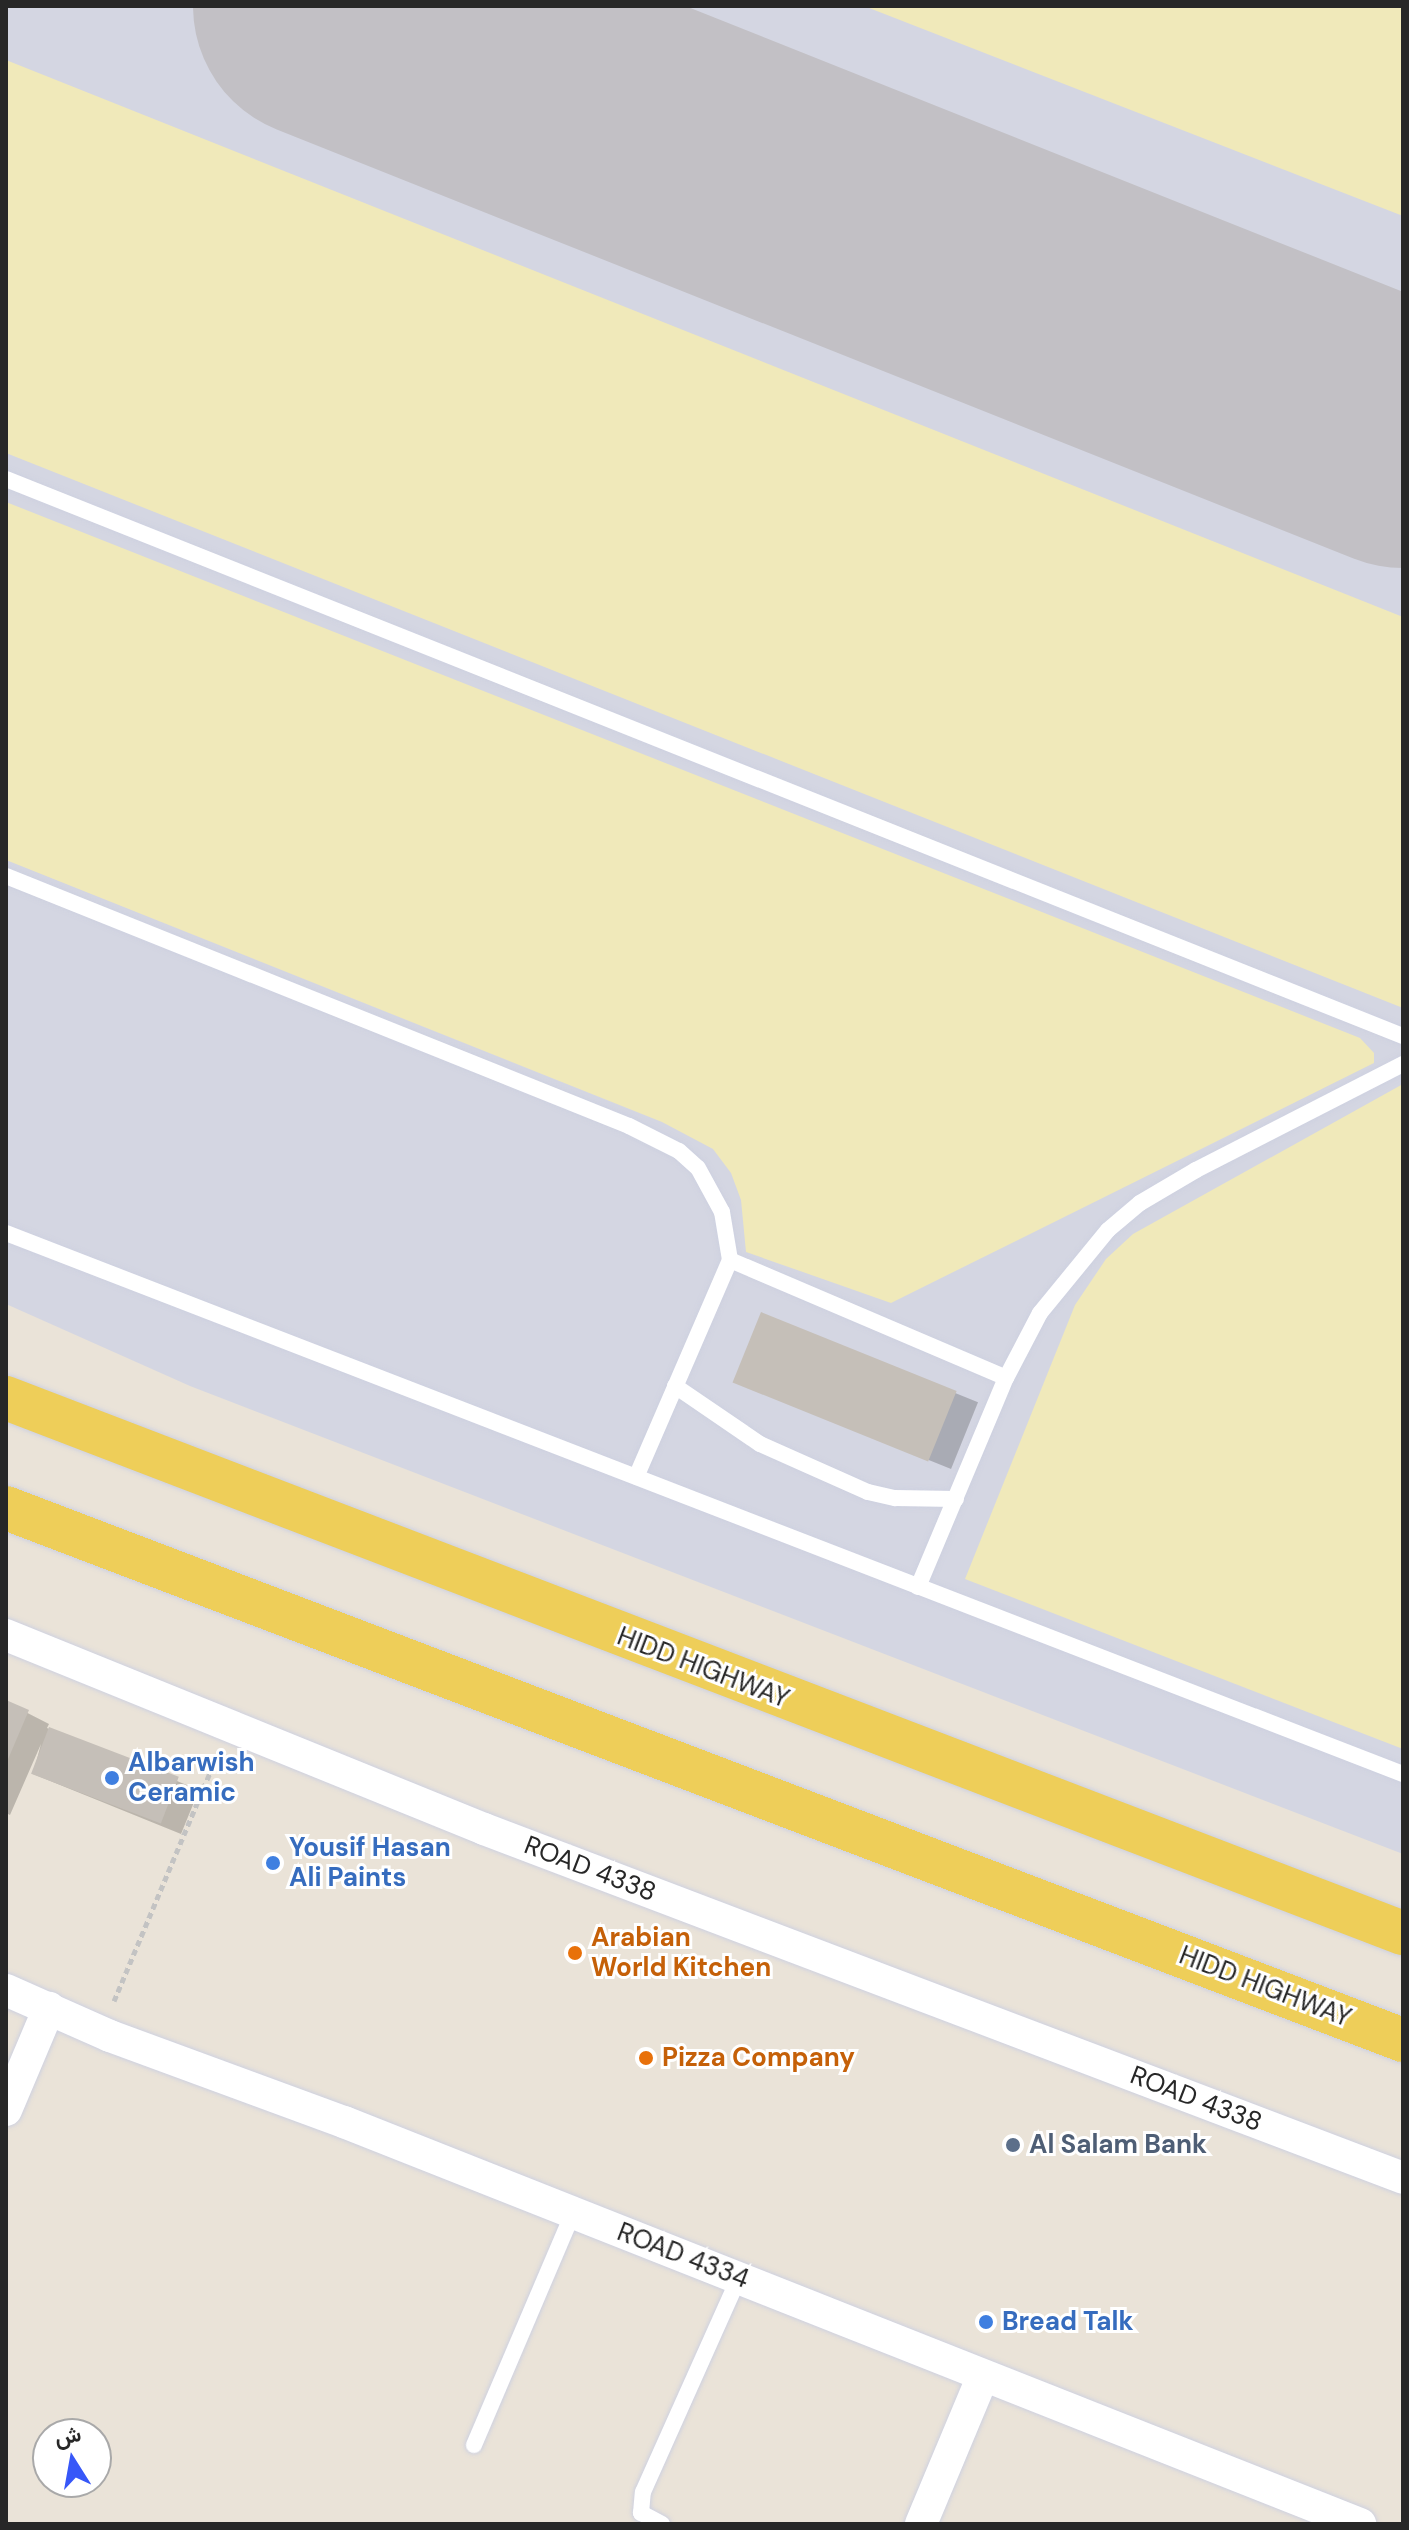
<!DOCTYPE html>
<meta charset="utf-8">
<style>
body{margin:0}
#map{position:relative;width:1409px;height:2530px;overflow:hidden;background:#eae3d8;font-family:"DM Sans",Vazirmatn,sans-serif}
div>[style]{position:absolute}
.airport>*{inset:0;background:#d4d6e2}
.sand>*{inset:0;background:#f0e9ba}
.shadow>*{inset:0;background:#0003;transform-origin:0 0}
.runway>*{height:266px;margin:-133px;padding:0 133px;transform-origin:133px;border-radius:133px;background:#c2c0c5}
.building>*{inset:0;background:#c5bfb8;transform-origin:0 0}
.path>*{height:5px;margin-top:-2.5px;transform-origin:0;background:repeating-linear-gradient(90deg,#c3c3c3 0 6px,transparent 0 10px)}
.roads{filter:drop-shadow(0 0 2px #ced1e0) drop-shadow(0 0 2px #ced1e0)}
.service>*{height:16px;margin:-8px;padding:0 8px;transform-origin:8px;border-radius:8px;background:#fff}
.minor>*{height:32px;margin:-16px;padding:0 16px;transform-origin:16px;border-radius:16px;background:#fff}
.primary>*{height:44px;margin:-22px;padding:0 22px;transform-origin:22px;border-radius:22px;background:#eece59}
.dots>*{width:22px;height:22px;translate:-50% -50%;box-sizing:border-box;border:4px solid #fff;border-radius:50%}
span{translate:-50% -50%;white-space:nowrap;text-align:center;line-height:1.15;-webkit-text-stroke:6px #fff;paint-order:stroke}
.street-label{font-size:26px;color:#272727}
.shop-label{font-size:26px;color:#366cbe;font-weight:700}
.left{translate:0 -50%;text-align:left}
.food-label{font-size:26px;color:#c56008;font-weight:700}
.service-label{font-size:26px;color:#4e5e75;font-weight:700}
.frame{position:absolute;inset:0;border:8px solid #272727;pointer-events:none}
.north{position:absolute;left:32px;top:2418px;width:80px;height:80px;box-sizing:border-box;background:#fff;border:2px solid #a9a9a9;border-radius:50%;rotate:349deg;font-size:22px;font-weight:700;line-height:32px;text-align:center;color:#272727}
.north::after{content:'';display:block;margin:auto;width:28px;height:36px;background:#3757f8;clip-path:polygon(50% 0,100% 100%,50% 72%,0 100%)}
</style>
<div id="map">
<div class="airport">
<div style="clip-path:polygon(6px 6px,1403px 6px,1403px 1854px,190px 1386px,6px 1304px)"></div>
</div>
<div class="sand">
<div style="clip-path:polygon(864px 6px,1403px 6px,1403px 216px)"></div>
<div style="clip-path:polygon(6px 60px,1403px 617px,1403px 1008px,6px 453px)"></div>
<div style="clip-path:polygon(6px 502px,1360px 1038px,1374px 1053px,1374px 1063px,891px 1303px,746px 1252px,741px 1200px,731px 1173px,713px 1149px,662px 1122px,6px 860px)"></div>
<div style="clip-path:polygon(1403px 1084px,1403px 1749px,965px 1579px,1075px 1305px,1106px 1259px,1133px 1234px)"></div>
</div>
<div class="shadow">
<div style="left:762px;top:1315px;width:233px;height:72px;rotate:22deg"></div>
<div style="clip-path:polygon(6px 1702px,49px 1724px,47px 1728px,199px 1790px,181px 1834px,33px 1774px,41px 1744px,10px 1815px,6px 1813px)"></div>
</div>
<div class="runway">
<div style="left:326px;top:6px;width:1159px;rotate:21.72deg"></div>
</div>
<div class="building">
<div style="left:761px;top:1312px;width:211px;height:76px;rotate:22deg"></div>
<div style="clip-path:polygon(6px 1700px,29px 1710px,6px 1764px)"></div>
<div style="left:49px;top:1727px;width:139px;height:50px;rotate:21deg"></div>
</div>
<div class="path">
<div style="left:114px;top:2001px;width:266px;rotate:-67.2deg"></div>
</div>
<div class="roads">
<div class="service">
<div style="left:6px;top:479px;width:1504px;rotate:21.74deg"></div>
<div style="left:6px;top:876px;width:671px;rotate:21.86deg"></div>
<div style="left:629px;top:1126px;width:56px;rotate:26.6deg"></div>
<div style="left:679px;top:1151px;width:25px;rotate:42deg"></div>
<div style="left:698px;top:1168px;width:50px;rotate:61.4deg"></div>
<div style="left:722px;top:1212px;width:49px;rotate:80.5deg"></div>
<div style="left:730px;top:1260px;width:236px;rotate:113.4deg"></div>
<div style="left:6px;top:1233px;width:1498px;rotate:21.17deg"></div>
<div style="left:730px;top:1260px;width:300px;rotate:23.1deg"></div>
<div style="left:675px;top:1386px;width:103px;rotate:34.3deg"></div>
<div style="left:760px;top:1444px;width:118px;rotate:24deg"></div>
<div style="left:868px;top:1492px;width:28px;rotate:13deg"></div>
<div style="left:895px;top:1498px;width:61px;rotate:0.9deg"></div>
<div style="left:918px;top:1587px;width:227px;rotate:-67.2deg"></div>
<div style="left:1006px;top:1378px;width:73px;rotate:-62.4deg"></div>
<div style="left:1040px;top:1313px;width:107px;rotate:-50.7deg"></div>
<div style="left:1108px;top:1230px;width:42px;rotate:-40.2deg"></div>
<div style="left:1140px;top:1203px;width:65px;rotate:-30.5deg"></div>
<div style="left:1196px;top:1170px;width:233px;rotate:-27.1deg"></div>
<div style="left:474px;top:2445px;width:252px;rotate:-66.9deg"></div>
<div style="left:662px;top:2524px;width:24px;rotate:-152deg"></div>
<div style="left:641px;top:2513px;width:21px;rotate:-85deg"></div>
<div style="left:643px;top:2492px;width:235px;rotate:-65.9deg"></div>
</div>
<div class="minor">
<div style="left:6px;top:1635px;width:516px;rotate:22.09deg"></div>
<div style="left:484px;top:1829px;width:983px;rotate:20.79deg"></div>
<div style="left:6px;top:1990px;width:114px;rotate:23.9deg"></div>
<div style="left:110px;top:2036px;width:249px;rotate:20.2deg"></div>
<div style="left:344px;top:2122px;width:1093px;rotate:21.59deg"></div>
<div style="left:6px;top:2110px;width:111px;rotate:-67.1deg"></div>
<div style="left:921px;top:2524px;width:158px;rotate:-67.3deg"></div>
</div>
<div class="primary">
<div style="left:6px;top:1398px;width:1496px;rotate:20.96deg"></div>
<div style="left:6px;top:1508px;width:1495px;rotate:20.85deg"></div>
</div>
</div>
<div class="dots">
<div style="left:112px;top:1778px;background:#3f7fe0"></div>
<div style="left:273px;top:1863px;background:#3f7fe0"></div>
<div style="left:575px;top:1953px;background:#e8710a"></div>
<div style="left:646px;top:2058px;background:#e8710a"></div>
<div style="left:1013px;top:2145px;background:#5c6f8a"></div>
<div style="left:986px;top:2322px;background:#3f7fe0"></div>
</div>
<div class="street-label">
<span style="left:703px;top:1668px;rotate:21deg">HIDD HIGHWAY</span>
<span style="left:590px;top:1869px;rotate:21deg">ROAD 4338</span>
<span style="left:1265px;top:1987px;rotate:21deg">HIDD HIGHWAY</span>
<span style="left:1196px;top:2099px;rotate:21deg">ROAD 4338</span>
<span style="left:683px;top:2256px;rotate:21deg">ROAD 4334</span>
</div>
<div class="shop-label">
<span class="left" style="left:128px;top:1778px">Albarwish<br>Ceramic</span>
<span class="left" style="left:289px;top:1863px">Yousif Hasan<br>Ali Paints</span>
<span class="left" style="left:1002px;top:2322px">Bread Talk</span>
</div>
<div class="food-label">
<span class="left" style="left:591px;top:1953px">Arabian<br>World Kitchen</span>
<span class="left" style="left:662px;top:2058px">Pizza Company</span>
</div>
<div class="service-label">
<span class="left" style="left:1029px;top:2145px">Al Salam Bank</span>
</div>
<div class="frame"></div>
<div class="north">ش</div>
</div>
